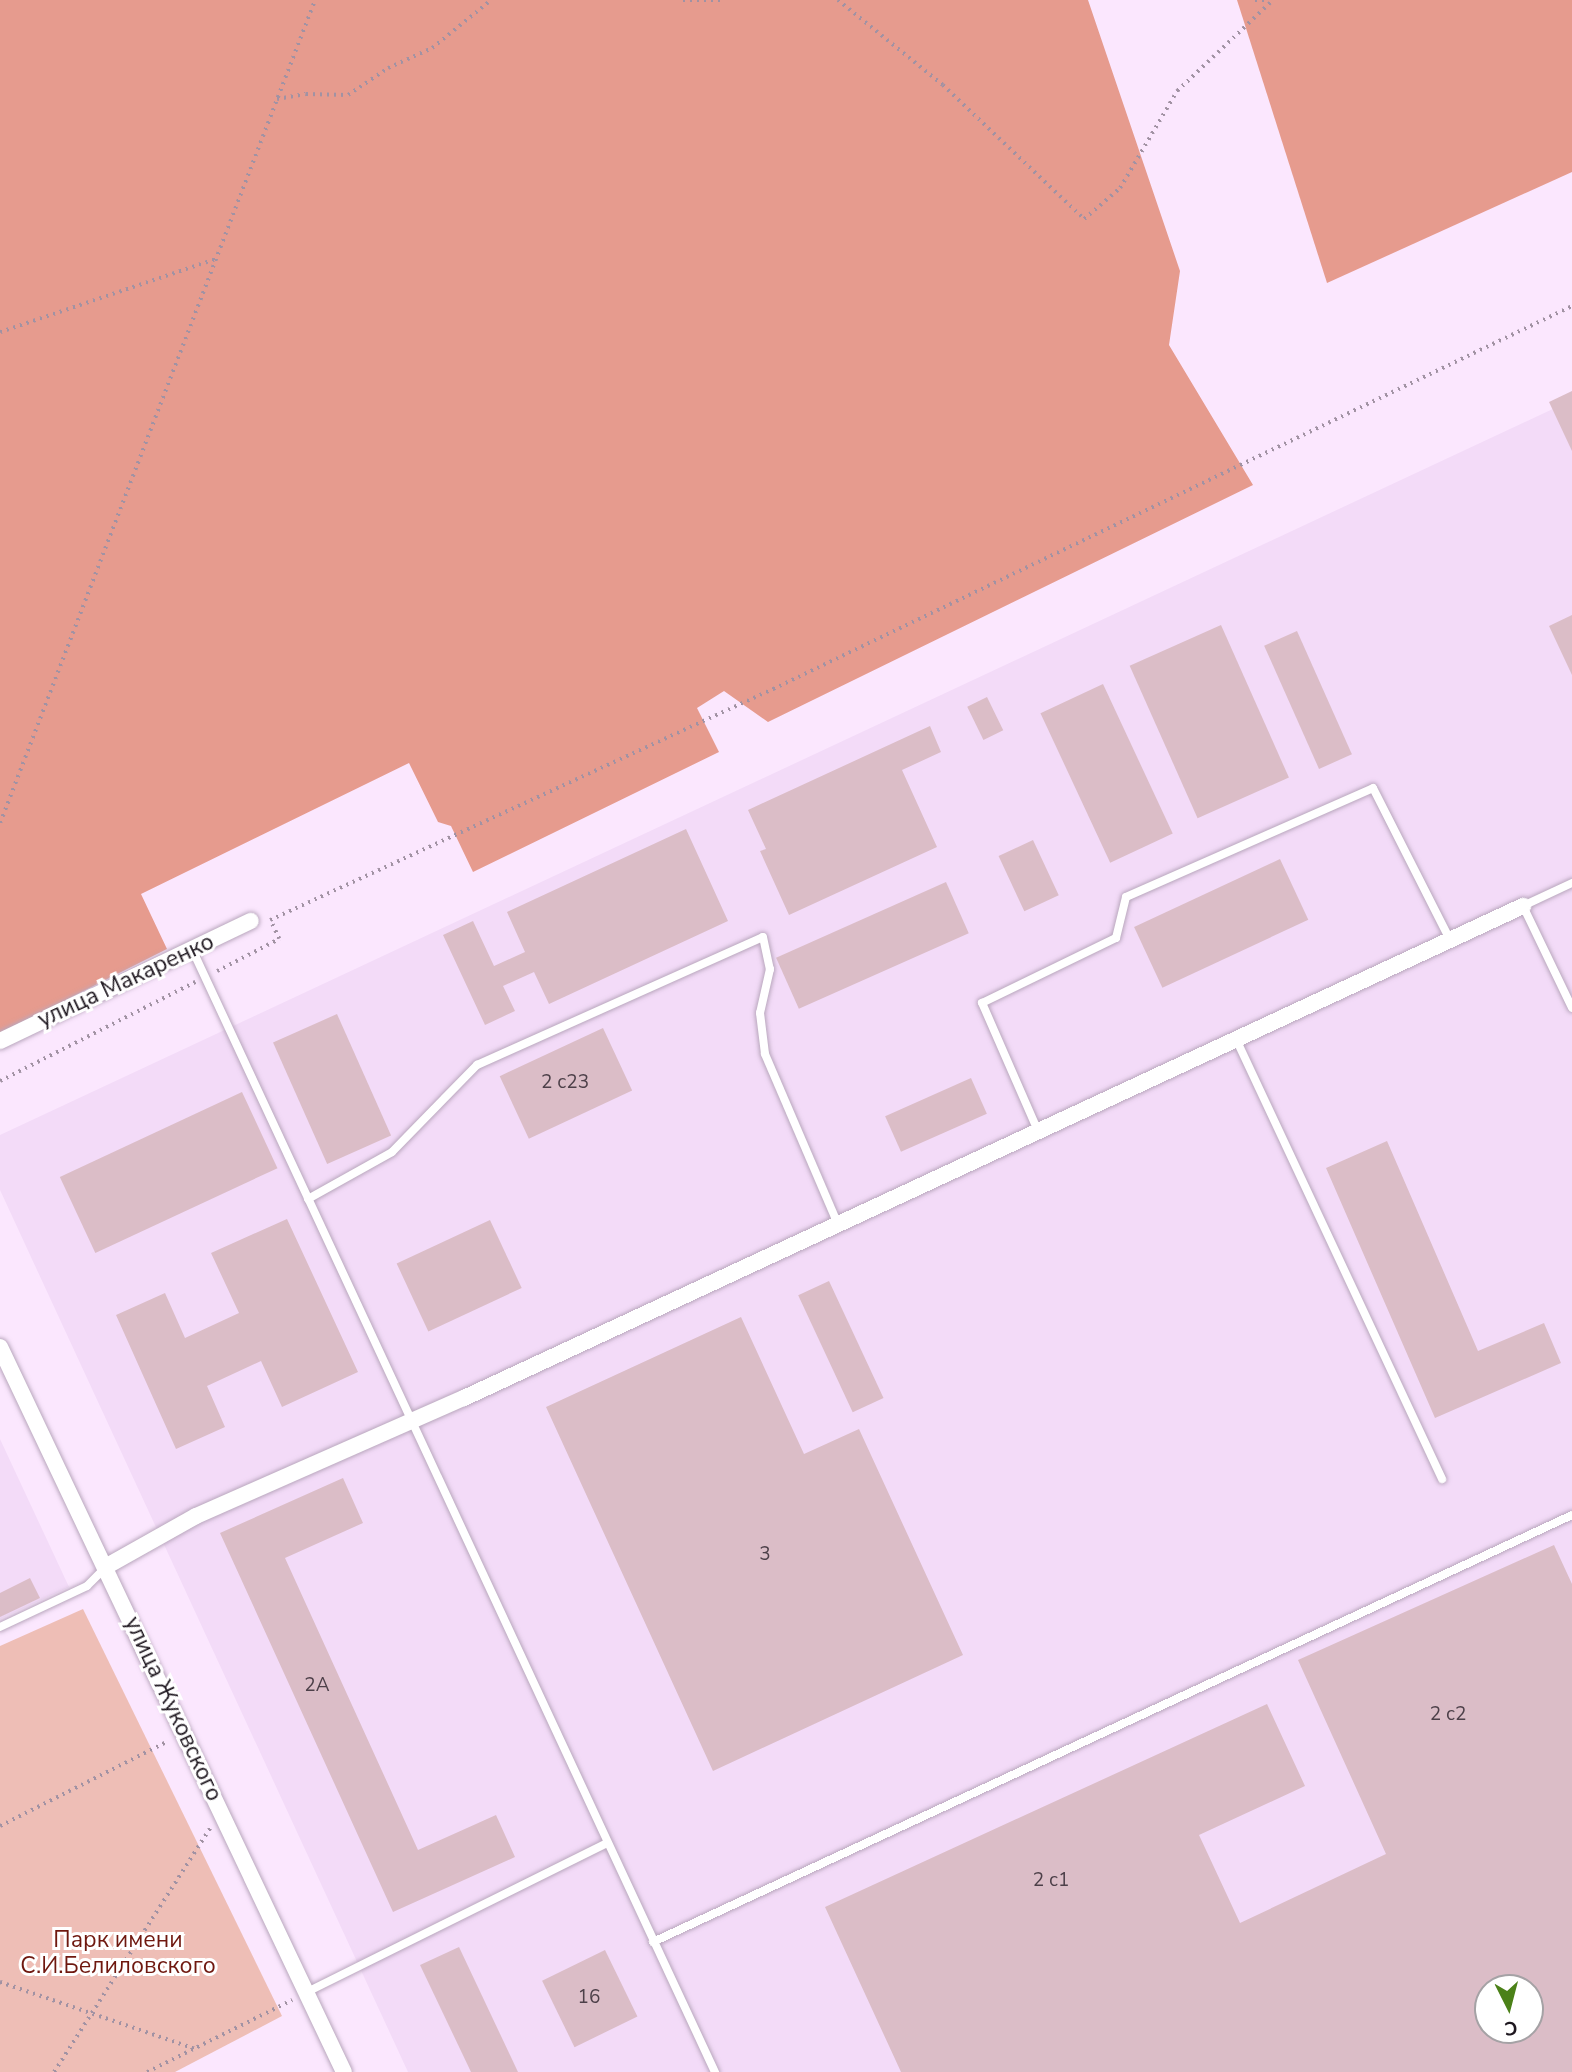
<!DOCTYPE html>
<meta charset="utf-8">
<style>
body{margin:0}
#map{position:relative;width:1572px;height:2072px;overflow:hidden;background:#fbe7fe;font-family:"Nunito Sans",sans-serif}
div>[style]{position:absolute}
.built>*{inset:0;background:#f3dbf8}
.green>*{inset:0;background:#eebeb6}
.forest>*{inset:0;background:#e69b8e}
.building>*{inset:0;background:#dbbdc7;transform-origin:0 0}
.path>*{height:3.5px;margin-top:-1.75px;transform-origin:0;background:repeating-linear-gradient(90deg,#a192a3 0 2px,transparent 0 7px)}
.roads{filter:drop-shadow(0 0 2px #b9a7bd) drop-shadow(0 0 2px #b9a7bd)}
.service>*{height:8px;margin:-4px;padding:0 4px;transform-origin:4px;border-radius:4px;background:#fff}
.minor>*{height:16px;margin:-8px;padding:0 8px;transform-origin:8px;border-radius:8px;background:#fff}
span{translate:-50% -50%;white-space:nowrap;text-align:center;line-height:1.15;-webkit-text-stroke:6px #fff;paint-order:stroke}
.number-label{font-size:19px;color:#4d4049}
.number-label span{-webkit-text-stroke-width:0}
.street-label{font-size:23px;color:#1e171f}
.park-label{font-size:23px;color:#6f180f}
.north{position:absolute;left:1474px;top:1974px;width:70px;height:70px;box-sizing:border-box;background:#fff;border:2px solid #a5a2a5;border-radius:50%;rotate:174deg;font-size:19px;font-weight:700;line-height:28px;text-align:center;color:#1e171f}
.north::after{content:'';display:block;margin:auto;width:24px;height:32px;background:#4b8118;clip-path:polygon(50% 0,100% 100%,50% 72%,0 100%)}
</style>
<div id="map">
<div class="built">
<div style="clip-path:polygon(evenodd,1572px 400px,1572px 2072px,408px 2072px,0 1190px,0 1135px,1572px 400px,1488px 1988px,1530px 1988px,1530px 2030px,1488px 2030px,1488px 1988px)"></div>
<div style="clip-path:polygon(0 1439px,69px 1587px,0 1619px)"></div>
</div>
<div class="green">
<div style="clip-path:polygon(83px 1609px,282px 2016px,175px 2072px,0 2072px,0 1646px)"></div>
</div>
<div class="forest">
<div style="clip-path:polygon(0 0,1088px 0,1180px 271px,1169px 345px,1253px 485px,768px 722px,724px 691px,697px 708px,719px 752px,473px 872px,451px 826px,438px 822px,409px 763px,141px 894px,167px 949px,0 1033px)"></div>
<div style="clip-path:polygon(1237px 0,1572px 0,1572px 172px,1327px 283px)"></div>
</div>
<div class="building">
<div style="clip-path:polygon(1572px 391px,1572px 451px,1549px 402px)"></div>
<div style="clip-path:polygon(1572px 615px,1572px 675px,1549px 626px)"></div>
<div style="left:1221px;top:625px;width:167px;height:100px;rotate:66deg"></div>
<div style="left:1297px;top:631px;width:135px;height:36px;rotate:66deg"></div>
<div style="left:1103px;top:684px;width:165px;height:69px;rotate:65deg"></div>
<div style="left:987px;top:697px;width:37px;height:22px;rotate:64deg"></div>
<div style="clip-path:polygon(930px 726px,941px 752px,902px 770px,937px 847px,789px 915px,760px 851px,766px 849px,748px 810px)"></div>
<div style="clip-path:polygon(686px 829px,728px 921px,549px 1004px,534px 972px,503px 986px,515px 1011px,485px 1025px,443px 935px,473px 921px,494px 966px,525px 952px,507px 912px)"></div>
<div style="left:1033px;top:840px;width:61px;height:38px;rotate:65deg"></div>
<div style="left:1280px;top:859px;width:67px;height:161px;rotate:65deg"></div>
<div style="left:946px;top:882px;width:56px;height:186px;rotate:66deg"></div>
<div style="left:337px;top:1014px;width:133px;height:70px;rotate:66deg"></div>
<div style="left:603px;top:1028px;width:69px;height:114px;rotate:65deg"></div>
<div style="left:971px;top:1078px;width:39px;height:94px;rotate:66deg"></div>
<div style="left:242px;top:1092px;width:84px;height:201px;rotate:65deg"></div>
<div style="clip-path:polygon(1387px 1141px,1478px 1351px,1544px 1323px,1561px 1363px,1435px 1418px,1326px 1168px)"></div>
<div style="clip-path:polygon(287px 1219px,358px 1372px,282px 1407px,261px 1361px,207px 1386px,225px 1427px,176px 1449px,116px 1315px,165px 1293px,185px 1338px,239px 1313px,211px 1253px)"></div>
<div style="left:490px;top:1220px;width:75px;height:103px;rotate:65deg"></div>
<div style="left:829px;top:1281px;width:129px;height:34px;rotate:65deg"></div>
<div style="clip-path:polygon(741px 1317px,804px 1454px,859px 1429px,963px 1655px,713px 1771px,546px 1407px)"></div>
<div style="clip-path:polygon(343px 1478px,363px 1523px,285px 1558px,418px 1850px,496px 1815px,515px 1857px,393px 1912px,220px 1533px)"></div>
<div style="clip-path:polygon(evenodd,1554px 1545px,1572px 1584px,1572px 2072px,901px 2072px,825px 1907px,1267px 1704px,1305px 1786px,1199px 1835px,1240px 1923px,1386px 1854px,1298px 1660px,1554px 1545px,1488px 1988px,1530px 1988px,1530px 2030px,1488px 2030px,1488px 1988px)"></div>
<div style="clip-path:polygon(30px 1578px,40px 1598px,0 1617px,0 1593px)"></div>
<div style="clip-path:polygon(459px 1947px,518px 2072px,471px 2072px,420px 1965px)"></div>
<div style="left:605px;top:1950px;width:74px;height:70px;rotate:64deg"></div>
</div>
<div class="path">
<div style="left:683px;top:0;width:37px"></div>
<div style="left:838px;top:0;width:135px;rotate:39deg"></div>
<div style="left:943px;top:85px;width:195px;rotate:43.5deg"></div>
<div style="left:1084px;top:219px;width:48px;rotate:-40.7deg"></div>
<div style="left:1120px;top:188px;width:113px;rotate:-59.6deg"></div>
<div style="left:1177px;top:91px;width:132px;rotate:-43.5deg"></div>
<div style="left:1255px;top:0;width:12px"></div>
<div style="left:277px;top:99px;width:29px;rotate:-10deg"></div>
<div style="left:306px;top:94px;width:42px;rotate:1.4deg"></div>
<div style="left:348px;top:95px;width:48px;rotate:-34deg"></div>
<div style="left:388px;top:68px;width:48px;rotate:-24.4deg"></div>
<div style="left:432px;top:48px;width:76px;rotate:-39.1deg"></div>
<div style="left:0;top:332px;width:228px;rotate:-18.7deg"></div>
<div style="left:0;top:823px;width:881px;rotate:-69.06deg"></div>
<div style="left:217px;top:971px;width:70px;rotate:-27.3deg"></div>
<div style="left:279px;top:939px;width:21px;rotate:-115deg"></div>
<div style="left:270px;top:920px;width:554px;rotate:-24.67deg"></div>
<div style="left:773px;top:689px;width:886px;rotate:-25.61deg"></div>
<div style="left:0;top:1081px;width:219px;rotate:-26.9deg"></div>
<div style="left:0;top:1826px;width:188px;rotate:-26.8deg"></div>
<div style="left:0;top:1982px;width:207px;rotate:18.9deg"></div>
<div style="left:54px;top:2072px;width:290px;rotate:-57.4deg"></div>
<div style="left:147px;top:2072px;width:162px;rotate:-26.4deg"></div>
</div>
<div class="roads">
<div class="service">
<div style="left:1572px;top:883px;width:54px;rotate:154.9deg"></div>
<div style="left:1523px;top:906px;width:113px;rotate:64.3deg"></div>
<div style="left:192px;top:949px;width:1239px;rotate:65.03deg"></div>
<div style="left:1236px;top:1039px;width:486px;rotate:64.9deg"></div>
<div style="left:1038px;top:1131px;width:140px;rotate:-113.6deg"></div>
<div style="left:982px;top:1003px;width:149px;rotate:-25.9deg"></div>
<div style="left:1116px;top:938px;width:42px;rotate:-76.3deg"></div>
<div style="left:1126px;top:897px;width:270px;rotate:-23.8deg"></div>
<div style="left:1373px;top:788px;width:170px;rotate:63.1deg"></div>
<div style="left:308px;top:1199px;width:96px;rotate:-29.2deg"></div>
<div style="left:392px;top:1152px;width:122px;rotate:-45.7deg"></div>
<div style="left:477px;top:1065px;width:313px;rotate:-24.1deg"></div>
<div style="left:763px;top:937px;width:33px;rotate:78deg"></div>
<div style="left:770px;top:969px;width:45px;rotate:102.8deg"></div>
<div style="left:760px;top:1013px;width:41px;rotate:83deg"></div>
<div style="left:765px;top:1054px;width:185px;rotate:66.8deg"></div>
<div style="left:0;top:1627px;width:96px;rotate:-25.2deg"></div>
<div style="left:87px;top:1586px;width:27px;rotate:-45deg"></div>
<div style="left:653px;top:1942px;width:1013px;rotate:-24.92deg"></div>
<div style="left:305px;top:1993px;width:337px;rotate:-26.4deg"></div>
</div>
<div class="minor">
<div style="left:0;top:1041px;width:278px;rotate:-25.6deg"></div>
<div style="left:0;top:1347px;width:802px;rotate:64.62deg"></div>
<div style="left:107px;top:1566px;width:102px;rotate:-29.3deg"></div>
<div style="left:196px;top:1516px;width:293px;rotate:-23.8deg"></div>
<div style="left:464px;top:1398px;width:1168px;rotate:-24.92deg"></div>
</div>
</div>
<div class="number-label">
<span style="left:565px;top:1083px">2 с23</span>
<span style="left:765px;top:1555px">3</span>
<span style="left:317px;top:1686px">2А</span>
<span style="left:1448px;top:1715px">2 с2</span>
<span style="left:1051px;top:1881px">2 с1</span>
<span style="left:589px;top:1998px">16</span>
</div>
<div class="street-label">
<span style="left:126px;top:981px;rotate:-25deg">улица Макаренко</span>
<span style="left:173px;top:1709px;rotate:65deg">улица Жуковского</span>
</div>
<div class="park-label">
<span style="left:118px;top:1953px">Парк имени<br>С.И.Белиловского</span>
</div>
<div class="north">С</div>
</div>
